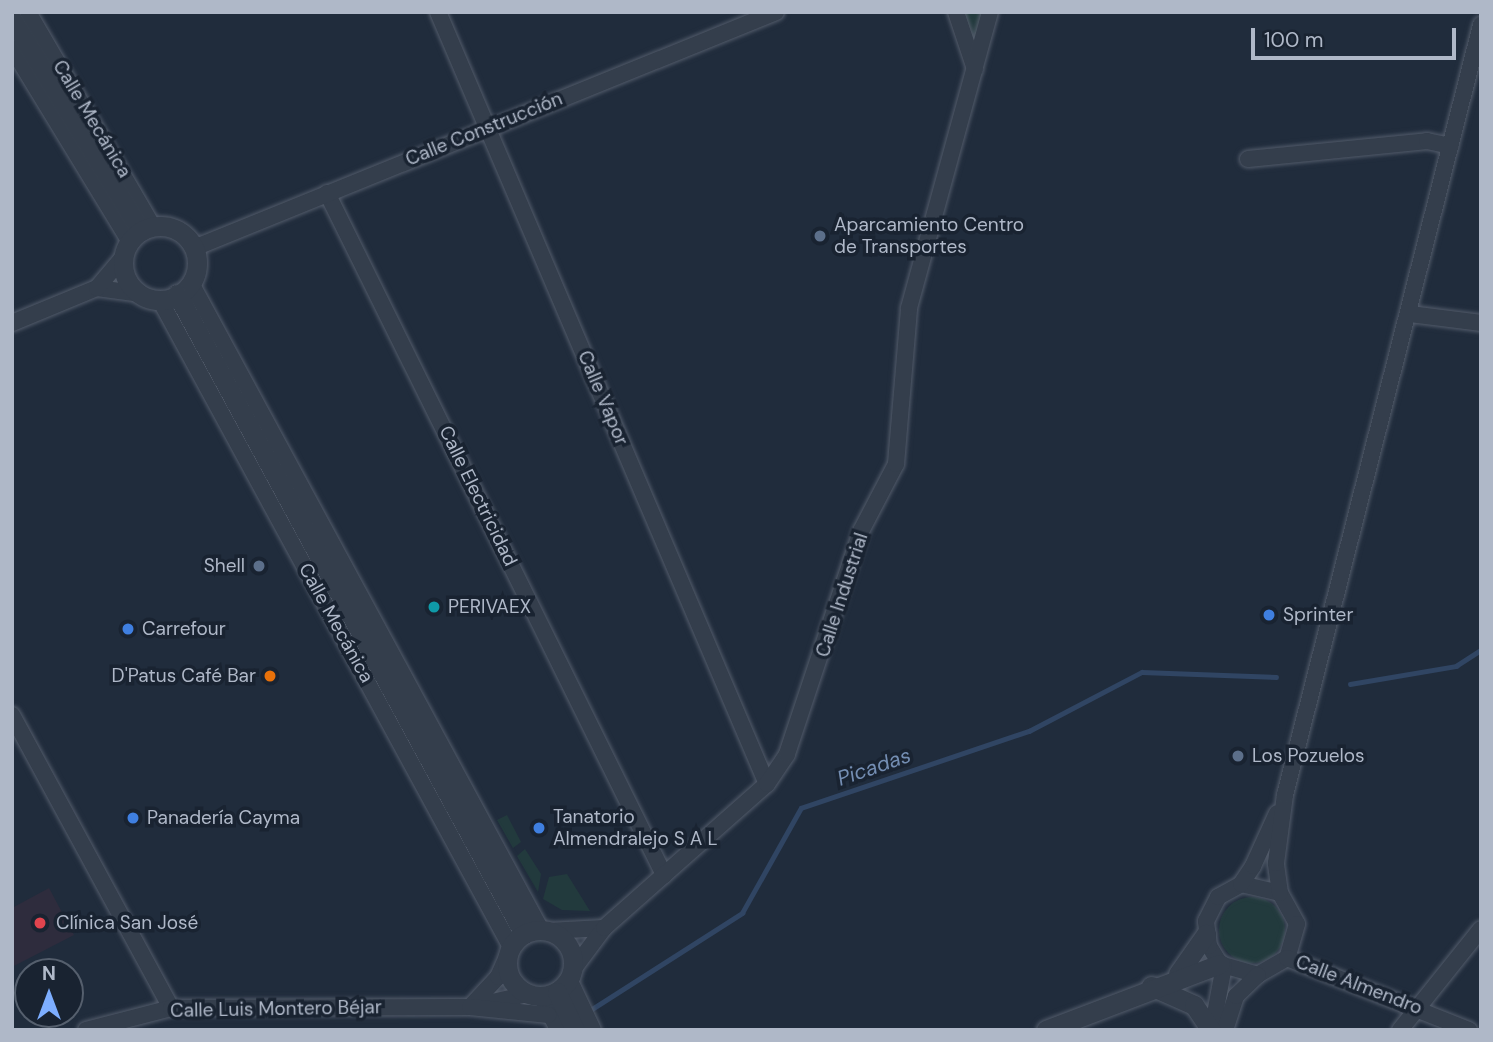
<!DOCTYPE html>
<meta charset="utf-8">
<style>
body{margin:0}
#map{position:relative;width:1493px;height:1042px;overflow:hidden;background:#202c3c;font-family:"DM Sans",sans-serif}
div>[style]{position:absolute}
.medical>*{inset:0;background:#2e2c3d}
.green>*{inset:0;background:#223a3d}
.round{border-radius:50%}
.stream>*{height:4.5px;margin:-2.25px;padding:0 2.25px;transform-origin:2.25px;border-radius:2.25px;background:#304563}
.roads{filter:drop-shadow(0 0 2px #525b6a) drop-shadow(0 0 2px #525b6a)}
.minor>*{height:16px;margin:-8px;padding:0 8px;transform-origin:8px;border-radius:8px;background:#343e4c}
.tertiary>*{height:19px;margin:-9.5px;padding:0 9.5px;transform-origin:9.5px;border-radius:9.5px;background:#343e4c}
.tertiary>.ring{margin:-9.5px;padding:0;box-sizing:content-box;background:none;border:19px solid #343e4c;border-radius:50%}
.dots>*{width:19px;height:19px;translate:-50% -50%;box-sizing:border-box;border:4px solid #192331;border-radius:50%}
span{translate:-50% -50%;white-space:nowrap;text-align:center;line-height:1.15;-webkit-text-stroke:7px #192331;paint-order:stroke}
.street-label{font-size:19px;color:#afb8c8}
.poi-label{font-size:19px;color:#afb8c8}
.left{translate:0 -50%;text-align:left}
.right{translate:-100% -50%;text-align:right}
.water-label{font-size:21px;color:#748eb3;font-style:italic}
.frame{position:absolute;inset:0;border:14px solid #afb8c8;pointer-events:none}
.north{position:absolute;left:14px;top:958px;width:70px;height:70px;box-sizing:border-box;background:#192331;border:2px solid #555f6d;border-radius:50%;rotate:0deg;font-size:19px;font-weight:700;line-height:28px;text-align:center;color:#afb8c8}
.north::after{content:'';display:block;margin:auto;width:24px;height:32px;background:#7daeff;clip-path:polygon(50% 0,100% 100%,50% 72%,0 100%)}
.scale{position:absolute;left:1251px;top:28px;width:205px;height:32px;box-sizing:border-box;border:4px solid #afb8c8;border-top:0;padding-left:9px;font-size:21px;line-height:24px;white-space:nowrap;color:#afb8c8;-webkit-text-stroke:5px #192331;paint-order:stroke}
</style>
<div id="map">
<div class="medical">
<div style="clip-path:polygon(49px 888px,74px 935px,12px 967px,12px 908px)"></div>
</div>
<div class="green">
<div style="clip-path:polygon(963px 12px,984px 12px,976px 41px,970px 41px)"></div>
<div style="clip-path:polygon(507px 815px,521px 842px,513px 848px,497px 820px)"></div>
<div style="clip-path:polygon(525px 849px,541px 874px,538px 892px,517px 856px)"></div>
<div style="clip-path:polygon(567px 874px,590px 911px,562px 910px,543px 899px,549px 877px)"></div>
<div class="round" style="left:1219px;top:897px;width:66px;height:66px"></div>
</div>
<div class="stream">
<div style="left:1350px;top:684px;width:108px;rotate:-9.6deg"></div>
<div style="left:1456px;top:666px;width:30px;rotate:-33deg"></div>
<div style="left:589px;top:1011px;width:182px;rotate:-32.6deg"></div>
<div style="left:742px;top:913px;width:120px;rotate:-60.7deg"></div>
<div style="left:801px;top:808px;width:241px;rotate:-18.7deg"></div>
<div style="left:1029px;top:731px;width:127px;rotate:-27.6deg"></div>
<div style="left:1142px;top:672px;width:134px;rotate:2.1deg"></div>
</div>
<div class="roads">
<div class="minor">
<div style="left:28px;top:12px;width:249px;rotate:59.8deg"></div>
<div style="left:438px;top:12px;width:839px;rotate:66.92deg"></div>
<div style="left:956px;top:12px;width:60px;rotate:71.6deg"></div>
<div style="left:12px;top:48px;width:227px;rotate:58.7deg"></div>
<div style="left:1248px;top:159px;width:180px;rotate:-5.7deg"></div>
<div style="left:1427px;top:141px;width:24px;rotate:12deg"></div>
<div style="left:327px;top:193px;width:761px;rotate:63.7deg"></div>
<div style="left:194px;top:248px;width:628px;rotate:-22.07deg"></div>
<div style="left:191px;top:283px;width:736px;rotate:61.59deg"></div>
<div style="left:97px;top:288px;width:45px;rotate:7.6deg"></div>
<div style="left:160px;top:300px;width:736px;rotate:61.52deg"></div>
<div style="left:1410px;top:314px;width:72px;rotate:7.2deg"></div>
<div style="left:12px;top:323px;width:92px;rotate:-22.4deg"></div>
<div style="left:97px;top:288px;width:42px;rotate:-49.8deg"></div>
<div style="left:12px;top:715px;width:333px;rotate:61.5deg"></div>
<div style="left:1241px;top:884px;width:40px;rotate:13deg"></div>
<div style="left:1280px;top:893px;width:35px;rotate:61deg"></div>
<div style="left:1297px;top:924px;width:35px;rotate:106deg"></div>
<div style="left:1287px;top:958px;width:34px;rotate:150deg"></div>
<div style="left:1258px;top:975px;width:40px;rotate:-164deg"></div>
<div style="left:1220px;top:964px;width:21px;rotate:-121deg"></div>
<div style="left:1209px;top:946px;width:25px;rotate:-97deg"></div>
<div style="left:1206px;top:921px;width:27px;rotate:-63deg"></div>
<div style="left:1218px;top:897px;width:26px;rotate:-29deg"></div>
<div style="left:1241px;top:884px;width:22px;rotate:-56deg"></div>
<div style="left:1253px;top:866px;width:58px;rotate:-65.6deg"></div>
<div style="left:1280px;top:893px;width:30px;rotate:-98deg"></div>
<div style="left:1276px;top:863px;width:69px;rotate:-82.5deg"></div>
<div style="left:1285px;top:795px;width:795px;rotate:-75.72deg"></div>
<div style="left:548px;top:931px;width:56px;rotate:-3.1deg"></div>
<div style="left:1287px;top:958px;width:196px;rotate:21.6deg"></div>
<div style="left:572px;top:971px;width:54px;rotate:-53.3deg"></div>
<div style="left:604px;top:928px;width:217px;rotate:-41.5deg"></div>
<div style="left:767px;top:784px;width:36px;rotate:-56deg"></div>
<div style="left:787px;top:754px;width:235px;rotate:-71.6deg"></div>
<div style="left:861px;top:531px;width:76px;rotate:-62.4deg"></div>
<div style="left:896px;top:464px;width:157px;rotate:-85.2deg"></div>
<div style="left:909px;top:308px;width:307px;rotate:-74.7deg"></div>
<div style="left:569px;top:979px;width:56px;rotate:64.8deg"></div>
<div style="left:541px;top:996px;width:38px;rotate:63deg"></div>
<div style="left:479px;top:1005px;width:50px;rotate:-12.7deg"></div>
<div style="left:470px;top:1007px;width:41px;rotate:-47deg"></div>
<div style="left:498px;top:977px;width:24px;rotate:-66deg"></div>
<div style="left:86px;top:1030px;width:88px;rotate:-14.5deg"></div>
<div style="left:171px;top:1008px;width:299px;rotate:-0.2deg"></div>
<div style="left:470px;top:1007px;width:79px;rotate:5.8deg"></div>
<div style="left:1212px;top:1030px;width:65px;rotate:-79.4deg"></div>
<div style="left:1225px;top:1030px;width:36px;rotate:-72deg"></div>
<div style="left:1236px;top:996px;width:30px;rotate:-44deg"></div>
<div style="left:1400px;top:1030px;width:129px;rotate:-51.3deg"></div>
</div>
<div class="tertiary">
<div style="left:12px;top:19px;width:248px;rotate:58.7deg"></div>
<div class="ring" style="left:123px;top:226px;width:55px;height:55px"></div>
<div style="left:177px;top:294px;width:728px;rotate:61.53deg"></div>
<div class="ring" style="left:507px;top:930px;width:47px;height:47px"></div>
<div style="left:1178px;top:974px;width:49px;rotate:-55deg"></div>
<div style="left:1151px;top:986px;width:47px;rotate:23.8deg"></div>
<div style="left:1194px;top:1005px;width:30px;rotate:56deg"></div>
<div style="left:557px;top:992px;width:42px;rotate:64.7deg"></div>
<div style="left:1046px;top:1030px;width:186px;rotate:-20.8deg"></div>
</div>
</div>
<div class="dots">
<div style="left:820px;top:236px;background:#5c6f8a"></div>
<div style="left:259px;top:566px;background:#5c6f8a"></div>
<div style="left:434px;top:607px;background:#0f9aa8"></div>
<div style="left:1269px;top:615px;background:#3f7fe0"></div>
<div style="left:128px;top:629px;background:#3f7fe0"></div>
<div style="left:270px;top:676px;background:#e8710a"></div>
<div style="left:1238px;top:756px;background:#5c6f8a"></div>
<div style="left:133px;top:818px;background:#3f7fe0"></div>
<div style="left:539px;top:828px;background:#3f7fe0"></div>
<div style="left:40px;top:923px;background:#e0444e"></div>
</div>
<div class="street-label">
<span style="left:92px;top:119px;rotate:59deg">Calle Mecánica</span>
<span style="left:484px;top:129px;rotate:-22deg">Calle Construcción</span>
<span style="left:603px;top:398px;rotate:67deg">Calle Vapor</span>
<span style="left:478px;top:496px;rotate:64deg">Calle Electricidad</span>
<span style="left:842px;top:595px;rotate:-72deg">Calle Industrial</span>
<span style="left:336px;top:623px;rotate:61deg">Calle Mecánica</span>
<span style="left:1359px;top:985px;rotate:21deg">Calle Almendro</span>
<span style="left:276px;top:1009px;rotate:-1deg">Calle Luis Montero Béjar</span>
</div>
<div class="poi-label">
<span class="left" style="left:834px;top:236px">Aparcamiento Centro<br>de Transportes</span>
<span class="right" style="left:245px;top:566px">Shell</span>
<span class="left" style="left:448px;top:607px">PERIVAEX</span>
<span class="left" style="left:1283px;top:615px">Sprinter</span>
<span class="left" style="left:142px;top:629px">Carrefour</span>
<span class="right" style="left:256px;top:676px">D'Patus Café Bar</span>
<span class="left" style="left:1252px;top:756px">Los Pozuelos</span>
<span class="left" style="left:553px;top:828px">Tanatorio<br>Almendralejo S A L</span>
<span class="left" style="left:147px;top:818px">Panadería Cayma</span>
<span class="left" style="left:56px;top:923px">Clínica San José</span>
</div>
<div class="water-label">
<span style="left:874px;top:767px;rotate:-19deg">Picadas</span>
</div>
<div class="frame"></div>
<div class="north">N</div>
<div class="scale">100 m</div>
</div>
